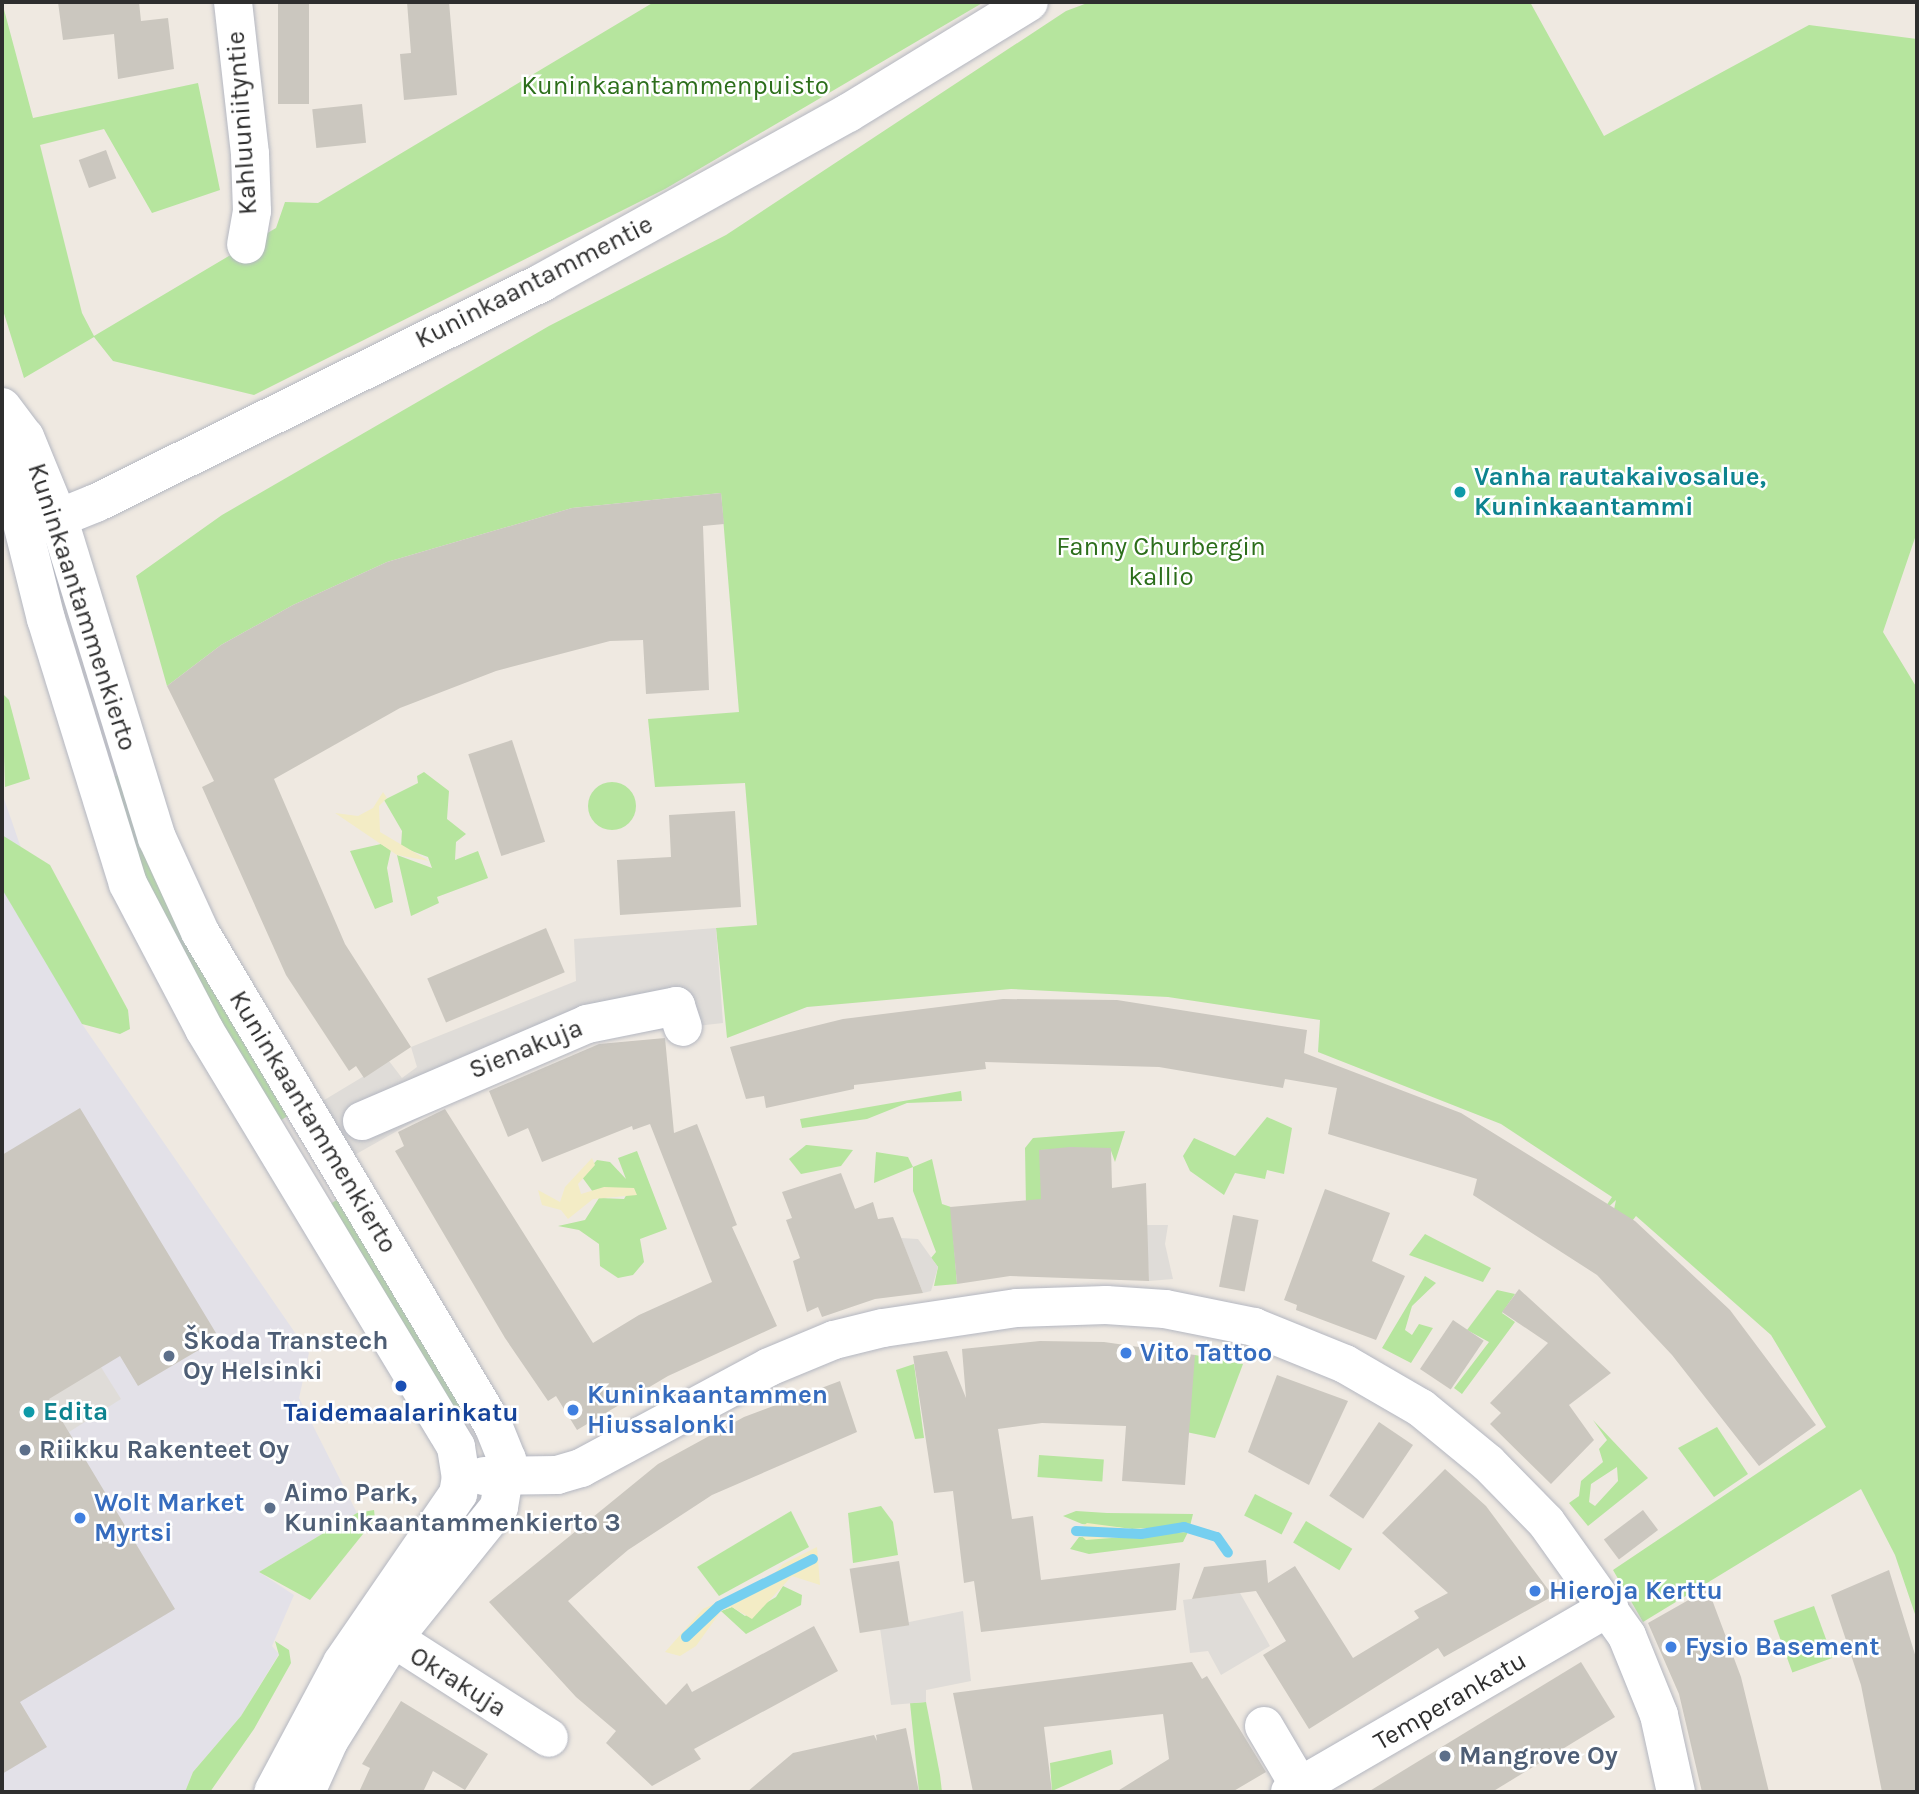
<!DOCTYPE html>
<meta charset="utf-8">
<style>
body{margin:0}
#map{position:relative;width:1919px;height:1794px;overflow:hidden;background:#efe9e1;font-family:Karla,sans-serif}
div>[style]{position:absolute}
.industrial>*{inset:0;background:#e3e1e8}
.green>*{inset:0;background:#b6e59e;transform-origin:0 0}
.round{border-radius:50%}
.sand>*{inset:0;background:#f3ecc5}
.plaza>*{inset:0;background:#dfdcd8}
.stream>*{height:10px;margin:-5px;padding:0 5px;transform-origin:5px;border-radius:5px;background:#75cff0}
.building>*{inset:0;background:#cbc7bf;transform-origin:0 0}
.roads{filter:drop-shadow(0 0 2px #b4b7c1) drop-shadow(0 0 2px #b4b7c1)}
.minor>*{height:38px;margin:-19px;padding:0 19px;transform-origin:19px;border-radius:19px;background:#fff}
.dots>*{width:19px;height:19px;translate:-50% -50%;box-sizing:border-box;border:4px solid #fff;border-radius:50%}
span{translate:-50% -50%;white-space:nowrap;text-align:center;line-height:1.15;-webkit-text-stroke:5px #fff;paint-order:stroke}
.park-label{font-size:26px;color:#2c6e1b}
.street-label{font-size:26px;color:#2e2e2e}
.culture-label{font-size:26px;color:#0d838f;font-weight:700}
.left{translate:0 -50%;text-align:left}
.service-label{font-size:26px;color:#4e5e75;font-weight:700}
.shop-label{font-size:26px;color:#366cbe;font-weight:700}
.transit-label{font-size:26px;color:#164399;font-weight:700}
.frame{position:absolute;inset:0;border:4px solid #2e2e2e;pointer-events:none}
</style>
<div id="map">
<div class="industrial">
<div style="clip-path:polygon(2px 793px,82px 1024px,309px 1353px,299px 1398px,357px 1513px,259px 1572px,294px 1595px,272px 1646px,279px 1654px,241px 1716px,193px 1772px,185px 1792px,2px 1792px)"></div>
</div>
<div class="green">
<div style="clip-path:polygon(2px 2px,33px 118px,198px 83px,220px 190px,152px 213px,104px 129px,40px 145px,82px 313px,94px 336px,276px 228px,285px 202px,318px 203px,654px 2px,984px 2px,665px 189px,254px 395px,113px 361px,94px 337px,24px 378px,2px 307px)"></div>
<div style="clip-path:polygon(1090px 2px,1530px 2px,1604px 136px,1809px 25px,1917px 39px,1917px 532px,1883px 632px,1917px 688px,1917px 1620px,1895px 1555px,1861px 1489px,1643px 1622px,1613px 1570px,1826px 1427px,1771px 1335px,1636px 1216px,1604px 1257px,1616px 1200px,1600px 1215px,1612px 1197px,1501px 1124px,1318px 1052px,1320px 1020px,1168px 997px,1011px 989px,807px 1007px,727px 1038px,716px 928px,757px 925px,745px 783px,655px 787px,648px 719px,739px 712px,721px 493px,572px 508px,387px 562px,293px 605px,221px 645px,167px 686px,136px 576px,222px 515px,549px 326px,726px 235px,1066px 11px)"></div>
<div style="clip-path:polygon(2px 693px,9px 700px,30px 779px,5px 787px)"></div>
<div style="clip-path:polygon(424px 772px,449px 791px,447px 819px,466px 834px,456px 842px,455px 860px,478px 851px,488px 878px,437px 897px,439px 903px,411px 916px,397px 855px,432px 868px,428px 857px,401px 847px,402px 831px,384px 800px,418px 783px,417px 776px)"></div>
<div style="clip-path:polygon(127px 773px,294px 1112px,278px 1122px,153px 909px,108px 778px)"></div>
<div class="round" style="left:588px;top:782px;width:48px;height:48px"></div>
<div style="clip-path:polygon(2px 835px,50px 865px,128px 1010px,130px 1029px,120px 1034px,82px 1024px,2px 889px)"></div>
<div style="clip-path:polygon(381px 844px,391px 850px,387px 868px,393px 902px,375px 909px,350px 851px)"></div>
<div style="clip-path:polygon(961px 1091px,962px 1101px,907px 1103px,867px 1119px,802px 1128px,800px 1119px)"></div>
<div style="clip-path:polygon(1267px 1117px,1292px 1128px,1284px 1174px,1267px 1170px,1265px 1179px,1235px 1173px,1224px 1195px,1190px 1171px,1183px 1156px,1194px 1138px,1235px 1156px)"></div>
<div style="clip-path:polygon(1125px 1131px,1115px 1162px,1110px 1148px,1040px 1150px,1042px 1209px,1026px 1207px,1025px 1148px,1033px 1138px)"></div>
<div style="clip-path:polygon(806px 1145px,807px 1145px,853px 1150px,841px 1166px,801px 1174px,789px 1159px)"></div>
<div style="clip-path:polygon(637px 1151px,667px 1229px,640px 1239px,644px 1262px,633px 1275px,618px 1278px,600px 1266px,599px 1244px,579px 1230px,558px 1226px,585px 1220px,599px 1198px,624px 1199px,630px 1189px,593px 1192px,582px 1177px,597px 1160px,610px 1162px,626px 1179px,618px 1158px)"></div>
<div style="clip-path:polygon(876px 1152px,908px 1157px,913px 1167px,932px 1159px,942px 1204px,951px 1207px,957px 1284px,934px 1286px,938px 1267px,931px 1258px,936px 1252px,913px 1191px,913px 1167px,874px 1183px)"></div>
<div style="left:345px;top:1195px;width:251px;height:20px;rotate:59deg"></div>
<div style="clip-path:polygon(1425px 1234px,1491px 1268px,1483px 1282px,1409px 1255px)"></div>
<div style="clip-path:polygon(1425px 1276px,1436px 1283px,1412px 1306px,1405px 1330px,1412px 1335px,1419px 1324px,1433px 1328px,1411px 1363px,1382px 1348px)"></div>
<div style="clip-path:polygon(1497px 1290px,1515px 1294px,1502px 1313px,1515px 1322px,1462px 1394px,1454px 1388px,1489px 1342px,1467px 1330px)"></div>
<div style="clip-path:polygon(1195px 1355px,1243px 1364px,1215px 1438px,1167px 1428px)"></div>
<div style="clip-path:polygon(914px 1364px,924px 1438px,915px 1439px,896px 1370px)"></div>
<div style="clip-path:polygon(evenodd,1593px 1420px,1648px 1478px,1588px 1526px,1569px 1503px,1579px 1496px,1581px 1481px,1603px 1462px,1599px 1449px,1607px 1440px,1593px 1420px,1617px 1467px,1618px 1481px,1595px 1506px,1589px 1502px,1591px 1484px,1617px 1467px)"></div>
<div style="clip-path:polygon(1717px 1427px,1748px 1474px,1714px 1497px,1678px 1448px)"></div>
<div style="left:1039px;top:1455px;width:65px;height:22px;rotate:4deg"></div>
<div style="left:1255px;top:1494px;width:42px;height:24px;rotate:27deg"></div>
<div style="clip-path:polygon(881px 1506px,893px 1522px,898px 1555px,853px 1563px,848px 1513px)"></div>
<div style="clip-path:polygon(374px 1510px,375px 1519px,310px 1600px,259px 1572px,357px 1513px)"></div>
<div style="clip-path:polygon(791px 1511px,809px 1547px,719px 1596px,697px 1567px)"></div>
<div style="clip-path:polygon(1076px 1511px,1107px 1513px,1193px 1514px,1190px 1526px,1132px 1529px,1082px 1524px,1063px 1516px)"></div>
<div style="left:1306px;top:1521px;width:54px;height:25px;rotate:31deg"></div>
<div style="clip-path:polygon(1173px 1530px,1188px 1532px,1183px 1542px,1089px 1554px,1070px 1549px,1079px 1537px,1137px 1538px)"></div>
<div style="clip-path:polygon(783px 1586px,802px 1595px,801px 1605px,746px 1634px,721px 1611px,732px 1607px,745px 1616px,776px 1597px)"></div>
<div style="left:1814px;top:1606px;width:55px;height:43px;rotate:70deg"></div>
<div style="clip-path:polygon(275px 1641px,289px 1650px,291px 1663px,254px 1729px,210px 1792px,185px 1792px,193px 1772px,241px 1716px,279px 1655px)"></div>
<div style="clip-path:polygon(926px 1702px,940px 1775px,942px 1792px,919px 1792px,910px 1703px)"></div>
<div style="clip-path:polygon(1111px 1750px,1113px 1764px,1052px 1791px,1050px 1763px)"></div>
</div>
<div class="sand">
<div style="clip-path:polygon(383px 792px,387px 798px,379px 806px,380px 832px,429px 861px,397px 855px,335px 813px,358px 816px,373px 808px)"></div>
<div style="clip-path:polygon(592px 1158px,595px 1165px,578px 1184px,581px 1194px,604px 1187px,634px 1188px,637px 1195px,593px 1199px,568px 1219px,561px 1210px,542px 1205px,538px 1190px,560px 1202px,565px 1187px)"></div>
<div style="clip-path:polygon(1087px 1523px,1132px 1529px,1190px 1526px,1188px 1532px,1086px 1540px,1076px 1531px)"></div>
<div style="clip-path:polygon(817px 1547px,820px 1585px,792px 1576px,752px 1619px,732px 1607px,721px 1611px,696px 1646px,680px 1656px,665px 1652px,703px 1609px,771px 1577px,783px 1564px)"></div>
</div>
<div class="plaza">
<div style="clip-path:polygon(716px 928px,723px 1023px,609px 1036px,459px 1096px,351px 1157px,316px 1105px,389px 1061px,402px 1078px,417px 1067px,411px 1047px,576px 981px,574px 939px)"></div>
<div style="clip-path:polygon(1146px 1225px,1168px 1225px,1165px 1244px,1173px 1279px,1149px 1281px)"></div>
<div style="clip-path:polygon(901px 1238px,918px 1239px,938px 1267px,931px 1291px,923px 1293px)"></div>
<div style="clip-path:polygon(94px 1356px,121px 1399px,69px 1432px,36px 1380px)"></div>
<div style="clip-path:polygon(1240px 1593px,1270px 1646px,1221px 1675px,1208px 1651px,1190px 1653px,1183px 1600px)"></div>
<div style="clip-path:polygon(963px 1611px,971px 1681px,926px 1690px,926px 1702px,891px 1705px,880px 1628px)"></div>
</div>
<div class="stream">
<div style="left:1076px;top:1531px;width:65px;rotate:2.6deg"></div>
<div style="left:1141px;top:1534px;width:44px;rotate:-9.2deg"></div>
<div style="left:1184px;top:1527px;width:34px;rotate:17deg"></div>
<div style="left:1217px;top:1537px;width:19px;rotate:55deg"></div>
<div style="left:686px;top:1637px;width:45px;rotate:-43.2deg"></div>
<div style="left:719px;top:1606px;width:105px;rotate:-26.6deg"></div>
</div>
<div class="building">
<div style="clip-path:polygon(58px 2px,139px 2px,141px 21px,168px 18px,174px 69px,118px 79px,114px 34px,63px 40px)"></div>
<div style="left:278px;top:2px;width:31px;height:102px"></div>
<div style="clip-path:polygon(407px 2px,449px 2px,457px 95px,404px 100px,400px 54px,411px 53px)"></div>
<div style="left:362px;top:104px;width:39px;height:50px;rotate:84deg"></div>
<div style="left:106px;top:150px;width:30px;height:29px;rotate:70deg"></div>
<div style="clip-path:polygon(721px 493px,724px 524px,703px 526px,709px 690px,646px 694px,643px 640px,610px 641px,496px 671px,400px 708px,274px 779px,345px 944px,411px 1047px,364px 1078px,356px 1066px,349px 1071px,286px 975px,202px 787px,214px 781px,167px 686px,221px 645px,293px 605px,387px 562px,572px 508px)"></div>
<div style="left:512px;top:740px;width:107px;height:46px;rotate:72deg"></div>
<div style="clip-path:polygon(735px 811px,741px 907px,620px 915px,617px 860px,671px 857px,669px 815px)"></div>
<div style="left:546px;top:928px;width:48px;height:129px;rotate:67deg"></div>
<div style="clip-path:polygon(1003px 999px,1117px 1000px,1307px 1030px,1304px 1053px,1461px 1113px,1635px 1221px,1730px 1310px,1816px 1425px,1759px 1466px,1672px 1355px,1597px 1275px,1473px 1195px,1477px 1179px,1328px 1134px,1337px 1088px,1285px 1079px,1283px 1088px,1159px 1067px,985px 1062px,986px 1069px,854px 1085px,854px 1089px,766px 1108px,764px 1096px,746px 1099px,730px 1047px,843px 1019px)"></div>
<div style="clip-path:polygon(665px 1038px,674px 1133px,697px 1124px,737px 1225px,732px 1227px,777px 1326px,668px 1376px,577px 1430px,556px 1396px,548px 1401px,505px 1338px,395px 1151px,404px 1146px,398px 1132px,445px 1109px,593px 1343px,639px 1315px,712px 1282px,650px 1124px,633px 1130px,632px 1126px,542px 1162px,528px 1128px,508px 1137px,489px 1091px,599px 1044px)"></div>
<div style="clip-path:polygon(80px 1108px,219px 1338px,138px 1386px,120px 1356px,49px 1399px,175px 1609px,20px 1702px,47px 1747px,2px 1774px,2px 1155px)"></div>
<div style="clip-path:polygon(1070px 1147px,1111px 1148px,1112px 1188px,1146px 1183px,1149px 1281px,1010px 1276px,957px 1284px,950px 1207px,1041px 1199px,1039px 1150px)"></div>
<div style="clip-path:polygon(841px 1173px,855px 1209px,873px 1202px,878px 1219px,893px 1217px,923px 1293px,875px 1299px,822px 1317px,818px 1307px,807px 1312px,793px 1261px,800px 1258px,786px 1220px,792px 1218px,782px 1192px)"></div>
<div style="clip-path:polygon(1325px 1189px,1390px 1213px,1372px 1261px,1405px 1276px,1376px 1340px,1296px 1310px,1297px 1305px,1284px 1300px)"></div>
<div style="left:1233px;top:1215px;width:26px;height:73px;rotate:11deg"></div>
<div style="clip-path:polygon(1519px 1289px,1611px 1373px,1569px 1405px,1594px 1440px,1551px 1484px,1490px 1424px,1501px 1413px,1490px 1403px,1548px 1343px,1502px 1312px)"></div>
<div style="left:1453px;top:1320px;width:37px;height:59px;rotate:34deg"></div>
<div style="clip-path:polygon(1040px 1341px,1104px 1342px,1195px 1355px,1185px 1485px,1122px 1481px,1126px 1426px,1042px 1423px,998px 1429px,1012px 1519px,1033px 1516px,1041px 1580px,1180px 1563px,1176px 1610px,981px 1632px,974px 1581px,964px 1583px,953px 1491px,934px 1493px,913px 1356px,947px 1351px,966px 1398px,962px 1349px)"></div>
<div style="clip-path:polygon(1277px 1375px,1348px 1401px,1309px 1485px,1248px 1452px)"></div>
<div style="clip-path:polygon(840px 1381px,857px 1432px,712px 1495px,628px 1550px,568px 1601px,666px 1705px,687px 1683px,692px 1692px,814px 1626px,838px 1671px,694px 1749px,701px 1759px,652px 1786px,606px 1743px,616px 1731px,576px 1697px,489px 1602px,658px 1464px,744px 1417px)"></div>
<div style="left:1379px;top:1422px;width:41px;height:89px;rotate:34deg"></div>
<div style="clip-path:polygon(1445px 1469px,1486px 1506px,1553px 1596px,1444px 1657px,1438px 1648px,1309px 1729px,1263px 1655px,1286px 1641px,1256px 1591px,1192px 1599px,1204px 1567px,1266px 1560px,1268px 1583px,1295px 1566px,1353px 1658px,1419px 1618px,1414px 1611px,1448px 1593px,1382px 1533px)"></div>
<div style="left:1643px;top:1510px;width:25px;height:49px;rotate:53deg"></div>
<div style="left:899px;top:1561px;width:65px;height:50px;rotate:81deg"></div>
<div style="clip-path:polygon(1889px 1570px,1917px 1661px,1917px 1792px,1882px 1792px,1861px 1685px,1831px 1595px)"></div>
<div style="clip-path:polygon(1708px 1589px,1741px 1677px,1769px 1792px,1702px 1792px,1679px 1694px,1648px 1623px)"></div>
<div style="clip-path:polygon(1192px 1662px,1202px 1679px,1207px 1676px,1266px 1772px,1232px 1792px,1116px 1792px,1169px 1759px,1163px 1714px,1044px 1727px,1052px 1792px,973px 1792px,953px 1693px)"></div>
<div style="clip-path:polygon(1581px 1662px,1615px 1717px,1492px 1792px,1368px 1792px)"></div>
<div style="clip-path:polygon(401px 1701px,488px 1754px,465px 1790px,433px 1771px,423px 1792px,359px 1792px,370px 1768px,362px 1764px)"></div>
<div style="clip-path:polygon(906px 1728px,919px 1792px,747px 1792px,793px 1753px,874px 1735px,877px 1741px,876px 1735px)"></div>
</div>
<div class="roads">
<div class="minor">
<div style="left:233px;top:2px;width:153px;rotate:83.6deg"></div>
<div style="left:250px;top:154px;width:57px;rotate:88deg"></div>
<div style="left:252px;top:211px;width:34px;rotate:100deg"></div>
<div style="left:2px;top:407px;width:38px;rotate:53deg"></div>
<div style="left:25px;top:437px;width:90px;rotate:67.7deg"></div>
<div style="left:59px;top:520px;width:333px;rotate:72.9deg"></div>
<div style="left:157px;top:838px;width:103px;rotate:65.4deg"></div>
<div style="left:200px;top:932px;width:573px;rotate:59.28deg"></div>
<div style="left:493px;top:1425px;width:37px;rotate:68deg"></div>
<div style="left:507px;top:1459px;width:49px;rotate:99.5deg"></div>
<div style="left:499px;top:1507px;width:171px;rotate:128.8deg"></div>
<div style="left:392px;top:1640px;width:119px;rotate:122deg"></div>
<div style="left:329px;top:1741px;width:56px;rotate:114.3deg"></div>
<div style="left:2px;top:420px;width:27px;rotate:88deg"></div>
<div style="left:3px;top:447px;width:177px;rotate:76deg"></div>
<div style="left:46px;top:619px;width:277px;rotate:72.8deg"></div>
<div style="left:128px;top:884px;width:164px;rotate:62.3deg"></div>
<div style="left:204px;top:1029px;width:488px;rotate:58.9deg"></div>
<div style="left:456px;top:1447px;width:30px;rotate:81deg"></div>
<div style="left:461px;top:1477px;width:17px;rotate:100deg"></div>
<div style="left:458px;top:1494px;width:205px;rotate:124.5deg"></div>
<div style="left:342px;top:1663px;width:146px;rotate:118.1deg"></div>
<div style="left:34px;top:528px;width:67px;rotate:-22deg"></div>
<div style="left:96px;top:503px;width:499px;rotate:-26.3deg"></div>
<div style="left:543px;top:282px;width:349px;rotate:-29deg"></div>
<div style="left:848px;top:113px;width:212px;rotate:-31.5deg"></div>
<div style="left:362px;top:1121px;width:245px;rotate:-23.3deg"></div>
<div style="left:587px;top:1024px;width:91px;rotate:-11.4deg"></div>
<div style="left:676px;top:1006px;width:22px;rotate:72deg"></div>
<div style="left:484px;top:1476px;width:73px;rotate:-0.8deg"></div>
<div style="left:557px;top:1475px;width:25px;rotate:-16deg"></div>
<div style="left:581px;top:1468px;width:213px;rotate:-28.2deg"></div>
<div style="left:769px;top:1367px;width:70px;rotate:-22.6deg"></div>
<div style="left:834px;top:1340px;width:50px;rotate:-13.8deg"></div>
<div style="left:883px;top:1328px;width:135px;rotate:-8.5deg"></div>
<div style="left:1017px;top:1308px;width:89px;rotate:-1.9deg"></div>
<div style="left:1106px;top:1305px;width:59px;rotate:3.9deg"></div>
<div style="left:1165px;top:1309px;width:91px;rotate:11.4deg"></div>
<div style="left:1254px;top:1327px;width:98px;rotate:22.1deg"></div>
<div style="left:1345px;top:1364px;width:88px;rotate:30.1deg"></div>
<div style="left:1421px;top:1408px;width:87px;rotate:39.4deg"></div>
<div style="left:1488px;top:1463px;width:83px;rotate:45.5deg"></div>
<div style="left:1546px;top:1522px;width:140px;rotate:54.6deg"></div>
<div style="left:1627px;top:1636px;width:85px;rotate:67.9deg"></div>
<div style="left:1659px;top:1715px;width:79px;rotate:77.6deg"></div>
<div style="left:371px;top:1624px;width:211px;rotate:32.6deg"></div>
<div style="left:1264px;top:1726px;width:71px;rotate:59.5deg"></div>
<div style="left:1290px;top:1792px;width:369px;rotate:-30.1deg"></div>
</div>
</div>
<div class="dots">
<div style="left:1460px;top:492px;background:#0f9aa8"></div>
<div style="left:1126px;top:1353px;background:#3f7fe0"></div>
<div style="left:169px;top:1356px;background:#5c6f8a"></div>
<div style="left:401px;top:1386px;background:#1a4fb4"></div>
<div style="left:573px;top:1410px;background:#3f7fe0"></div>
<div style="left:29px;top:1412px;background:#0f9aa8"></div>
<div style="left:25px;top:1450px;background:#5c6f8a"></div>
<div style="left:270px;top:1508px;background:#5c6f8a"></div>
<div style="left:80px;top:1518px;background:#3f7fe0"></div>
<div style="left:1535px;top:1591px;background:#3f7fe0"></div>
<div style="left:1671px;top:1647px;background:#3f7fe0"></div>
<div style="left:1445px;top:1756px;background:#5c6f8a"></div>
</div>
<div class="park-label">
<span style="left:675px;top:86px">Kuninkaantammenpuisto</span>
<span style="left:1161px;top:562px">Fanny Churbergin<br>kallio</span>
</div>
<div class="street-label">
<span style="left:242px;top:123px;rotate:-94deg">Kahluuniityntie</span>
<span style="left:534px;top:282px;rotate:-27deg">Kuninkaantammentie</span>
<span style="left:82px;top:607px;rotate:72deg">Kuninkaantammenkierto</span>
<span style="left:526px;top:1049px;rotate:-22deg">Sienakuja</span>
<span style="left:313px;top:1122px;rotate:59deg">Kuninkaantammenkierto</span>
<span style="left:458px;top:1682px;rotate:32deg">Okrakuja</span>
<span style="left:1450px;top:1701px;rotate:-30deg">Temperankatu</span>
</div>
<div class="culture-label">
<span class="left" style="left:1474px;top:492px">Vanha rautakaivosalue,<br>Kuninkaantammi</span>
<span class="left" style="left:43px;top:1412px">Edita</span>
</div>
<div class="service-label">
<span class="left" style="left:183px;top:1356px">Škoda Transtech<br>Oy Helsinki</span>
<span class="left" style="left:39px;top:1450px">Riikku Rakenteet Oy</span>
<span class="left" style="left:284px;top:1508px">Aimo Park,<br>Kuninkaantammenkierto 3</span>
<span class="left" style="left:1459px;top:1756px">Mangrove Oy</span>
</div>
<div class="shop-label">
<span class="left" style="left:1140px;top:1353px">Vito Tattoo</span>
<span class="left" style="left:587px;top:1410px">Kuninkaantammen<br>Hiussalonki</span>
<span class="left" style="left:94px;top:1518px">Wolt Market<br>Myrtsi</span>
<span class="left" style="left:1549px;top:1591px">Hieroja Kerttu</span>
<span class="left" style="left:1685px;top:1647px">Fysio Basement</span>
</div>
<div class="transit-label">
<span style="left:401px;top:1413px">Taidemaalarinkatu</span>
</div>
<div class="frame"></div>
</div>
